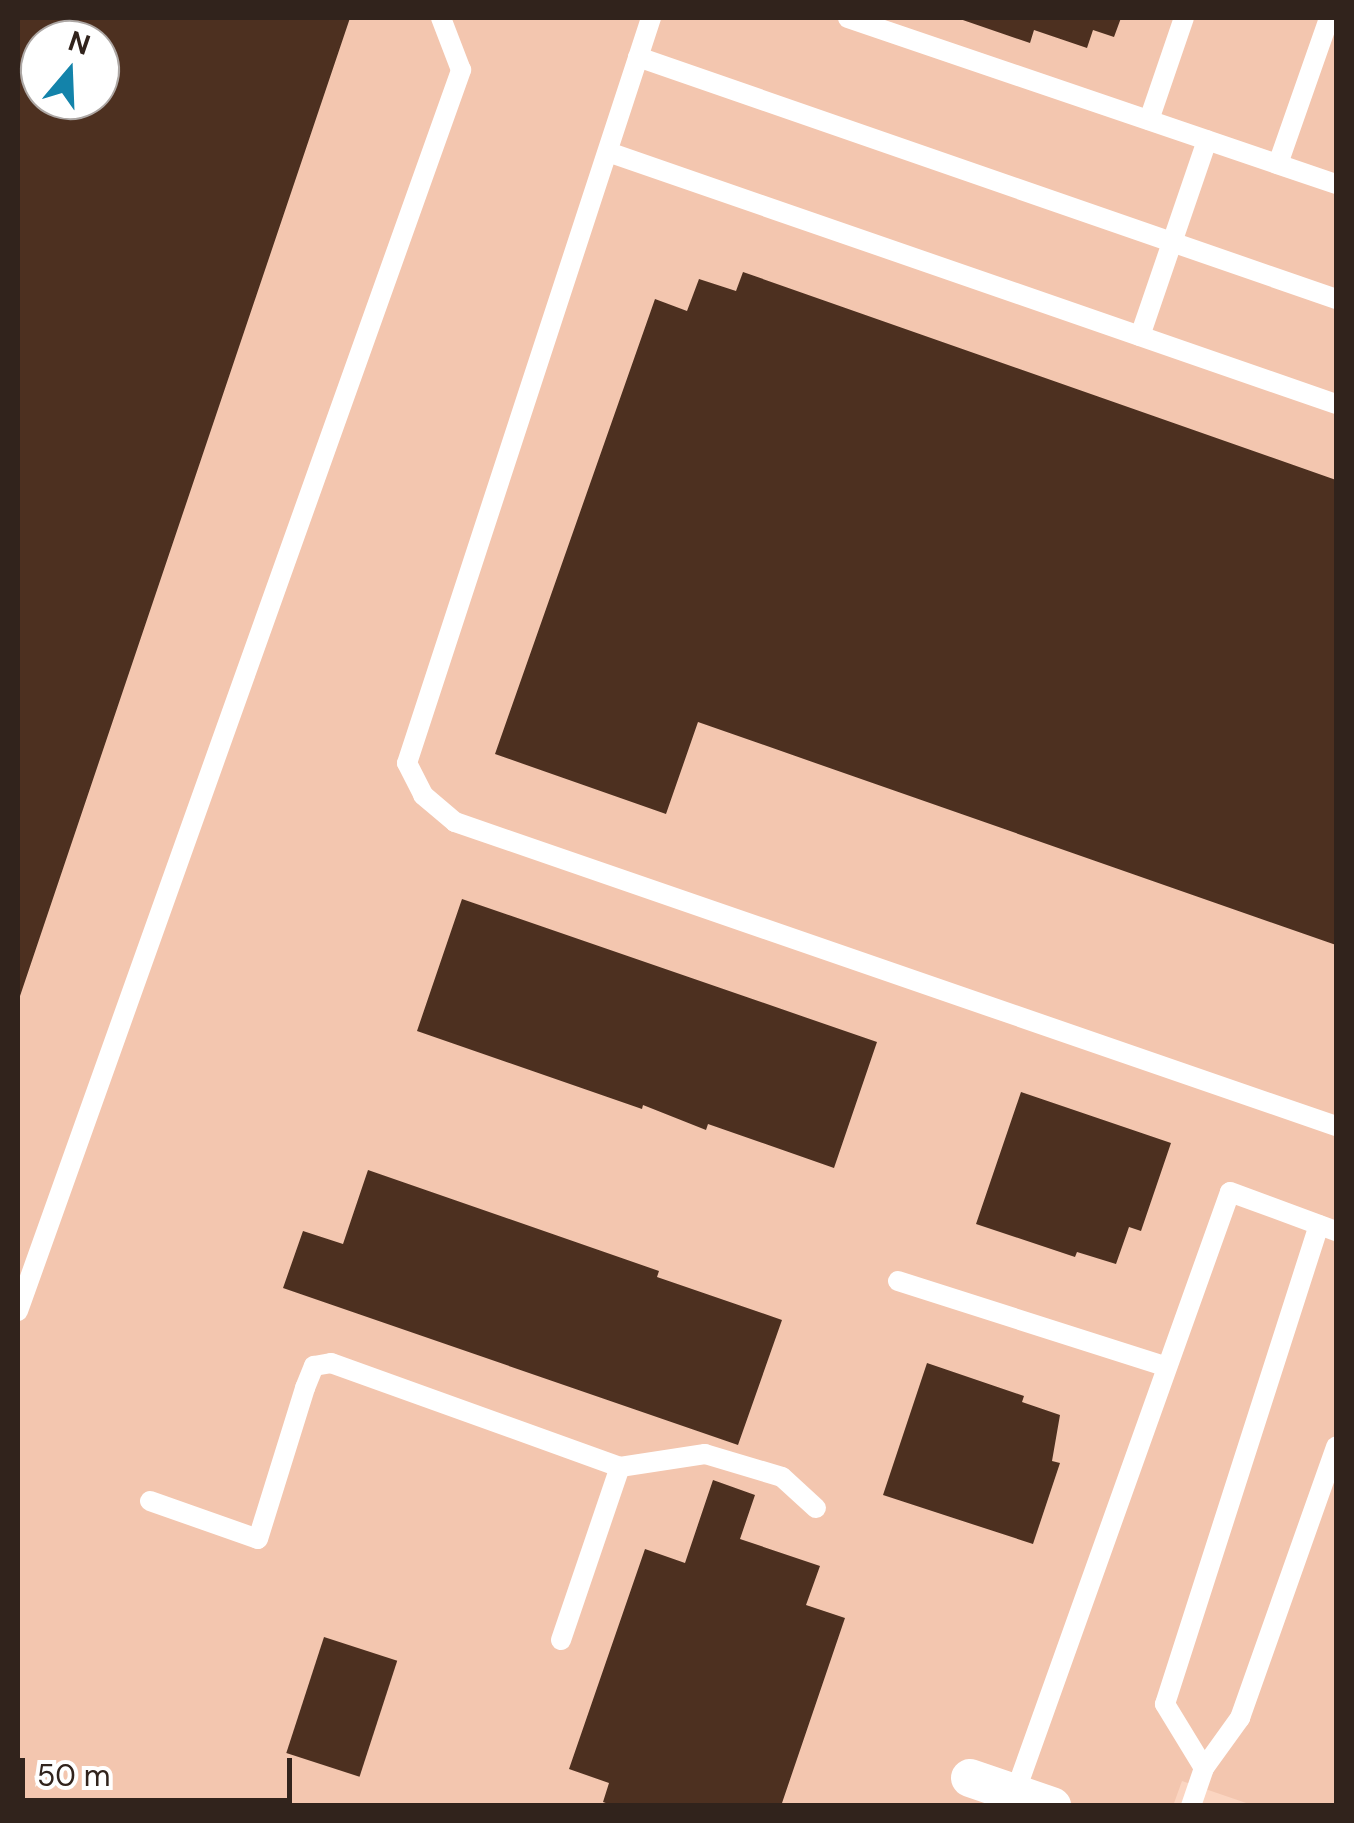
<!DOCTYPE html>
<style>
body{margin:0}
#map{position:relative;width:1354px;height:1823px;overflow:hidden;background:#fbd5c1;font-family:"DM Sans",sans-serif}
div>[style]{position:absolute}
.built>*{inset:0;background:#f3c6af}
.building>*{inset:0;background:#4d3020;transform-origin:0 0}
.lane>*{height:20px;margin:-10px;padding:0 10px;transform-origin:10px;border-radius:10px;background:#fff}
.street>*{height:38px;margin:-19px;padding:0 19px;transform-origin:19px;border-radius:19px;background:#fff}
span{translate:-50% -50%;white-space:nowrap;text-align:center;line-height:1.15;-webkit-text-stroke:10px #fff;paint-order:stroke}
.frame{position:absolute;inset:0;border:20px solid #31231c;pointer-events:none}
.north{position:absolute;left:20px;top:20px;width:100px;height:100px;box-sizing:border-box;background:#fff;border:2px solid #ada7a4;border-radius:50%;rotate:19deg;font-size:28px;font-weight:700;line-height:40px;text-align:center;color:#31231c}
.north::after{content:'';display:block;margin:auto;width:35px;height:45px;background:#1383aa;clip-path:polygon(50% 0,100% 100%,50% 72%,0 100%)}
.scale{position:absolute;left:20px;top:1758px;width:272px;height:45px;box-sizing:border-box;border:5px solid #31231c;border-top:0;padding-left:12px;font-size:30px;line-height:35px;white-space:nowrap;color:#31231c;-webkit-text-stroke:8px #fff;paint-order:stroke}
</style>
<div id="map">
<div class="built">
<div style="clip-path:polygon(evenodd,18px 18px,1336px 18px,1336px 1805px,1252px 1805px,1182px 1781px,1173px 1806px,18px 1805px,18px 18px,40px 40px,100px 40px,100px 100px,40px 100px,40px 40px)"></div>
</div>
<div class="building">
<div style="clip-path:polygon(evenodd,18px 18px,350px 18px,18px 1002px,18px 18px,40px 40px,100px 40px,100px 100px,40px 100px,40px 40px)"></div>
<div style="clip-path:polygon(957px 18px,1121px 18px,1114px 37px,1093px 30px,1087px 48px,1034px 30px,1030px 43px)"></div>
<div style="clip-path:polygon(743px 272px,1336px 480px,1336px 945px,698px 722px,666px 814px,495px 754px,655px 299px,687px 311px,699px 279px,736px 291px)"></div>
<div style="clip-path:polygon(462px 899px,877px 1042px,834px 1168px,708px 1124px,706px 1130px,643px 1105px,642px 1109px,417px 1031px)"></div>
<div style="clip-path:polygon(1021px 1092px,1171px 1143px,1141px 1231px,1129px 1227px,1116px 1264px,1077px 1252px,1075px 1257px,976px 1224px)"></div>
<div style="clip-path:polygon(368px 1170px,659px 1271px,657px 1277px,782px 1320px,738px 1445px,283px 1288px,303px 1231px,343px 1244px)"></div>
<div style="clip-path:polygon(927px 1363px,1024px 1396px,1022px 1402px,1060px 1415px,1052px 1461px,1060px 1463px,1033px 1544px,883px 1495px)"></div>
<div style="clip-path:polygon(713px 1480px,755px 1495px,740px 1539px,820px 1566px,806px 1605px,845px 1618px,781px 1806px,614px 1806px,603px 1802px,609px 1783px,569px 1769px,645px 1549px,685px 1563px)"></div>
<div style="left:324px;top:1637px;width:77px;height:122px;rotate:18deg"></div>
</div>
<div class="lane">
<div style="left:651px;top:18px;width:784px;rotate:108.13deg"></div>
<div style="left:407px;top:763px;width:36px;rotate:63deg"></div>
<div style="left:423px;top:795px;width:42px;rotate:40.2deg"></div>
<div style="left:455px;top:822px;width:932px;rotate:19.04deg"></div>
<div style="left:848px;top:18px;width:515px;rotate:18.79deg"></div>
<div style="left:638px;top:57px;width:739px;rotate:19.12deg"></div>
<div style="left:1149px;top:120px;width:108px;rotate:-71.1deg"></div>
<div style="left:608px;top:152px;width:770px;rotate:19.09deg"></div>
<div style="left:1278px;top:164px;width:155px;rotate:-70.7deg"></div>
<div style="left:1140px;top:336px;width:207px;rotate:-71.1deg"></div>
<div style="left:898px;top:1281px;width:282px;rotate:17.7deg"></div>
<div style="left:18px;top:1311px;width:1318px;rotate:-70.35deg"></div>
<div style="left:461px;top:70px;width:56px;rotate:-111deg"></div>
<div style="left:150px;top:1501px;width:114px;rotate:19.4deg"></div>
<div style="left:258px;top:1539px;width:158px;rotate:-72.7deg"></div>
<div style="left:305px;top:1388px;width:24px;rotate:-68deg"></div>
<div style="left:314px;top:1366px;width:17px;rotate:-10deg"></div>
<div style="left:331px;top:1363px;width:307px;rotate:19.8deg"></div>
<div style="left:620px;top:1467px;width:86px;rotate:-8.7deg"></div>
<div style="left:705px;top:1454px;width:80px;rotate:16.6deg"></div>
<div style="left:782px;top:1477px;width:46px;rotate:42.4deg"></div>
<div style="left:561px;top:1640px;width:183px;rotate:-71.2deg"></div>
<div style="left:1204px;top:1768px;width:75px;rotate:-121.4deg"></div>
<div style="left:1165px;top:1704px;width:503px;rotate:-72.18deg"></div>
<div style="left:1015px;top:1793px;width:638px;rotate:-70.32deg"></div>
<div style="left:1230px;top:1192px;width:113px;rotate:20.2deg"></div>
<div style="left:1191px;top:1806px;width:40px;rotate:-71.1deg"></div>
<div style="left:1204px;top:1768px;width:62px;rotate:-54.2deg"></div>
<div style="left:1240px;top:1718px;width:288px;rotate:-70.5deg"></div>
</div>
<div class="street">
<div style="left:970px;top:1778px;width:87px;rotate:18.9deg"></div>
</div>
<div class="frame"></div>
<div class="north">N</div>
<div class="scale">50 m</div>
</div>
